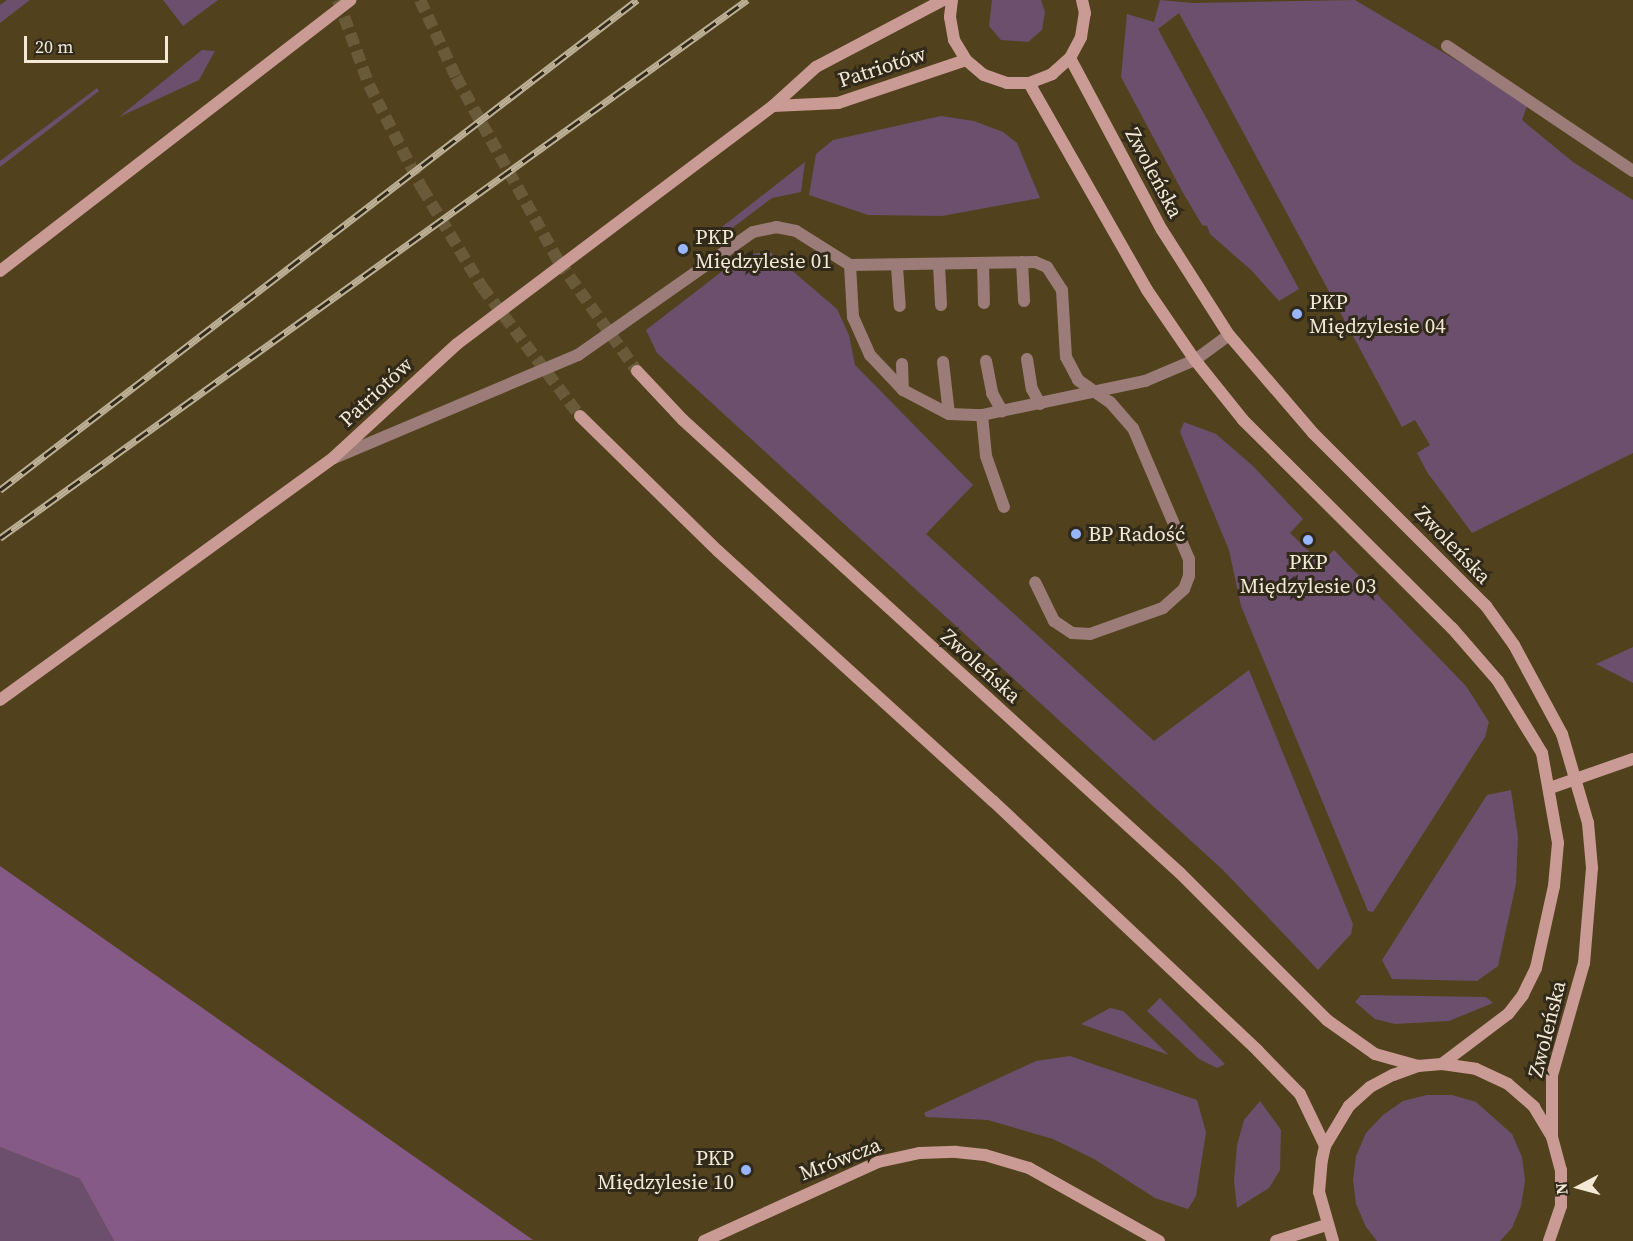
<!DOCTYPE html>
<meta charset="utf-8">
<style>
body{margin:0}
#map{position:relative;width:1633px;height:1241px;overflow:hidden;background:#51421d;font-family:"Source Serif 4",serif}
div>[style]{position:absolute}
.green>*{inset:0;background:#6c4f6c}
.forest>*{inset:0;background:#855a86}
.secondary-tunnel>*{height:12px;margin-top:-6px;transform-origin:0;background:repeating-linear-gradient(90deg,#695b39 0 12px,transparent 0 18px)}
.lane>*{height:12px;margin:-6px;padding:0 6px;transform-origin:6px;border-radius:6px;background:#9b7c78}
.secondary>*{height:12px;margin:-6px;padding:0 6px;transform-origin:6px;border-radius:6px;background:#ca9b95}
.rail>*{height:7px;margin-top:-3.5px;transform-origin:0;background:repeating-linear-gradient(90deg,#31291a 0 14px,#bcb096 0 28px);box-sizing:border-box;border-block:2px solid #bcb096}
.dots>*{width:16px;height:16px;translate:-50% -50%;box-sizing:border-box;border:3px solid #31291a;border-radius:50%}
span{translate:-50% -50%;white-space:nowrap;text-align:center;line-height:1.15;-webkit-text-stroke:6px #31291a;paint-order:stroke}
.street-label{font-size:21px;color:#f3e9d5}
.poi-label{font-size:21px;color:#f3e9d5}
.left{translate:0 -50%;text-align:left}
.right{translate:-100% -50%;text-align:right}
.north{position:absolute;left:1549px;top:1157px;width:60px;height:60px;-webkit-text-stroke:4px #31291a;paint-order:stroke;rotate:264deg;font-size:16px;font-weight:700;line-height:24px;text-align:center;color:#f3e9d5}
.north::after{content:'';display:block;margin:auto;width:21px;height:27px;background:#f3e9d5;clip-path:polygon(50% 0,100% 100%,50% 72%,0 100%)}
.scale{position:absolute;left:24px;top:36px;width:144px;height:27px;box-sizing:border-box;border:3px solid #f3e9d5;border-top:0;padding-left:8px;font-size:18px;line-height:21px;white-space:nowrap;color:#f3e9d5;-webkit-text-stroke:4px #31291a;paint-order:stroke}
</style>
<div id="map">
<div class="green">
<div style="clip-path:polygon(7px 0,30px 0,0 23px,0 5px)"></div>
<div style="clip-path:polygon(163px 0,218px 0,183px 26px)"></div>
<div style="clip-path:polygon(992px 0,1041px 0,1045px 12px,1042px 30px,1028px 42px,1001px 40px,989px 26px)"></div>
<div style="clip-path:polygon(1160px 0,1193px 3px,1355px 0,1528px 103px,1522px 120px,1573px 162px,1633px 200px,1633px 453px,1472px 533px,1427px 472px,1417px 453px,1430px 445px,1415px 420px,1402px 427px,1179px 13px,1158px 29px,1299px 289px,1279px 301px,1251px 270px,1210px 234px,1207px 226px,1202px 225px,1182px 191px,1121px 77px,1127px 14px,1154px 22px)"></div>
<div style="clip-path:polygon(202px 50px,215px 51px,199px 80px,119px 117px)"></div>
<div style="clip-path:polygon(97px 88px,99px 91px,0 167px,0 161px)"></div>
<div style="clip-path:polygon(941px 116px,974px 121px,1003px 132px,1017px 143px,1040px 198px,942px 216px,868px 215px,809px 195px,816px 154px,833px 140px)"></div>
<div style="clip-path:polygon(805px 162px,801px 192px,772px 198px,727px 232px,722px 227px)"></div>
<div style="clip-path:polygon(769px 251px,837px 309px,849px 335px,855px 365px,973px 485px,926px 534px,1154px 741px,1249px 670px,1353px 924px,1351px 934px,1318px 970px,1223px 870px,657px 353px,646px 330px,742px 256px)"></div>
<div style="clip-path:polygon(1184px 422px,1216px 434px,1253px 466px,1303px 519px,1290px 533px,1321px 563px,1334px 550px,1466px 686px,1489px 722px,1485px 737px,1373px 912px,1368px 911px,1241px 606px,1229px 550px,1180px 432px)"></div>
<div style="clip-path:polygon(1633px 647px,1633px 683px,1596px 664px)"></div>
<div style="clip-path:polygon(1511px 790px,1518px 837px,1516px 884px,1498px 966px,1477px 981px,1392px 979px,1382px 960px,1487px 795px)"></div>
<div style="clip-path:polygon(1361px 995px,1486px 997px,1493px 1003px,1449px 1021px,1395px 1024px,1375px 1019px,1355px 1002px)"></div>
<div style="clip-path:polygon(1160px 998px,1225px 1064px,1217px 1068px,1199px 1059px,1147px 1011px)"></div>
<div style="clip-path:polygon(1110px 1008px,1123px 1011px,1169px 1055px,1081px 1024px)"></div>
<div style="clip-path:polygon(1070px 1056px,1197px 1100px,1206px 1132px,1196px 1196px,1188px 1209px,1155px 1198px,1094px 1159px,1053px 1139px,988px 1120px,926px 1117px,924px 1113px,1036px 1061px)"></div>
<div style="clip-path:polygon(1427px 1095px,1452px 1095px,1476px 1102px,1512px 1134px,1522px 1157px,1525px 1181px,1521px 1206px,1512px 1228px,1500px 1241px,1377px 1241px,1366px 1227px,1356px 1204px,1353px 1180px,1356px 1156px,1366px 1133px,1383px 1115px,1403px 1101px)"></div>
<div style="clip-path:polygon(1260px 1101px,1281px 1130px,1280px 1170px,1269px 1188px,1237px 1208px,1234px 1181px,1237px 1145px,1244px 1120px)"></div>
<div style="clip-path:polygon(0 1147px,80px 1179px,114px 1241px,0 1241px)"></div>
</div>
<div class="forest">
<div style="clip-path:polygon(0 866px,533px 1240px,114px 1241px,80px 1179px,0 1147px)"></div>
</div>
<div class="secondary-tunnel">
<div style="left:338px;top:0;width:90px;rotate:70deg"></div>
<div style="left:369px;top:85px;width:116px;rotate:62.8deg"></div>
<div style="left:422px;top:188px;width:116px;rotate:58.8deg"></div>
<div style="left:482px;top:287px;width:162px;rotate:52.8deg"></div>
<div style="left:420px;top:0;width:85px;rotate:64.9deg"></div>
<div style="left:456px;top:77px;width:212px;rotate:60.9deg"></div>
<div style="left:559px;top:262px;width:134px;rotate:54.4deg"></div>
</div>
<div class="lane">
<div style="left:1447px;top:46px;width:224px;rotate:33.9deg"></div>
<div style="left:1022px;top:262px;width:39px;rotate:87deg"></div>
<div style="left:983px;top:263px;width:40px;rotate:88.6deg"></div>
<div style="left:850px;top:265px;width:52px;rotate:86.7deg"></div>
<div style="left:853px;top:317px;width:42px;rotate:65.9deg"></div>
<div style="left:870px;top:355px;width:48px;rotate:46.7deg"></div>
<div style="left:903px;top:390px;width:52px;rotate:27.6deg"></div>
<div style="left:949px;top:414px;width:33px;rotate:2deg"></div>
<div style="left:982px;top:415px;width:167px;rotate:-11.8deg"></div>
<div style="left:1145px;top:381px;width:54px;rotate:-22.8deg"></div>
<div style="left:1195px;top:360px;width:42px;rotate:-36.3deg"></div>
<div style="left:939px;top:265px;width:40px;rotate:87.1deg"></div>
<div style="left:897px;top:267px;width:39px;rotate:86deg"></div>
<div style="left:1027px;top:359px;width:30px;rotate:81deg"></div>
<div style="left:1032px;top:389px;width:17px;rotate:62deg"></div>
<div style="left:986px;top:361px;width:33px;rotate:79deg"></div>
<div style="left:992px;top:393px;width:21px;rotate:61deg"></div>
<div style="left:943px;top:362px;width:52px;rotate:83.4deg"></div>
<div style="left:902px;top:364px;width:26px;rotate:88deg"></div>
<div style="left:982px;top:415px;width:41px;rotate:84.4deg"></div>
<div style="left:986px;top:456px;width:54px;rotate:70.6deg"></div>
<div style="left:334px;top:458px;width:265px;rotate:-22.9deg"></div>
<div style="left:578px;top:355px;width:214px;rotate:-35.1deg"></div>
<div style="left:753px;top:232px;width:24px;rotate:-12deg"></div>
<div style="left:776px;top:227px;width:20px;rotate:11deg"></div>
<div style="left:796px;top:231px;width:64px;rotate:32.2deg"></div>
<div style="left:850px;top:265px;width:185px;rotate:-0.9deg"></div>
<div style="left:1035px;top:262px;width:13px;rotate:23deg"></div>
<div style="left:1047px;top:267px;width:27px;rotate:57deg"></div>
<div style="left:1062px;top:290px;width:67px;rotate:86.6deg"></div>
<div style="left:1066px;top:357px;width:26px;rotate:62deg"></div>
<div style="left:1078px;top:380px;width:39px;rotate:35deg"></div>
<div style="left:1110px;top:402px;width:35px;rotate:49deg"></div>
<div style="left:1133px;top:428px;width:142px;rotate:66.9deg"></div>
<div style="left:1189px;top:559px;width:17px;rotate:90deg"></div>
<div style="left:1189px;top:576px;width:14px;rotate:111deg"></div>
<div style="left:1184px;top:589px;width:28px;rotate:138deg"></div>
<div style="left:1163px;top:608px;width:77px;rotate:160.4deg"></div>
<div style="left:1090px;top:634px;width:18px;rotate:-177deg"></div>
<div style="left:1072px;top:633px;width:22px;rotate:-146deg"></div>
<div style="left:1054px;top:621px;width:43px;rotate:-116deg"></div>
</div>
<div class="secondary">
<div style="left:952px;top:0;width:17px;rotate:97deg"></div>
<div style="left:950px;top:17px;width:23px;rotate:80deg"></div>
<div style="left:954px;top:40px;width:23px;rotate:59deg"></div>
<div style="left:966px;top:60px;width:23px;rotate:40deg"></div>
<div style="left:984px;top:75px;width:24px;rotate:19deg"></div>
<div style="left:1007px;top:83px;width:22px"></div>
<div style="left:1029px;top:83px;width:25px;rotate:-21deg"></div>
<div style="left:1052px;top:74px;width:24px;rotate:-42deg"></div>
<div style="left:1070px;top:58px;width:24px;rotate:-62deg"></div>
<div style="left:1081px;top:37px;width:24px;rotate:-81deg"></div>
<div style="left:1085px;top:13px;width:13px;rotate:-103deg"></div>
<div style="left:1070px;top:58px;width:195px;rotate:61.9deg"></div>
<div style="left:1162px;top:230px;width:125px;rotate:57.5deg"></div>
<div style="left:1229px;top:335px;width:129px;rotate:49.4deg"></div>
<div style="left:1313px;top:433px;width:245px;rotate:45deg"></div>
<div style="left:1486px;top:606px;width:48px;rotate:54.3deg"></div>
<div style="left:1514px;top:645px;width:101px;rotate:61.7deg"></div>
<div style="left:1562px;top:734px;width:93px;rotate:73.7deg"></div>
<div style="left:1588px;top:823px;width:45px;rotate:84.9deg"></div>
<div style="left:1592px;top:868px;width:95px;rotate:94.8deg"></div>
<div style="left:1584px;top:963px;width:116px;rotate:105.9deg"></div>
<div style="left:1552px;top:1075px;width:62px;rotate:90deg"></div>
<div style="left:1029px;top:83px;width:238px;rotate:60.3deg"></div>
<div style="left:1147px;top:290px;width:85px;rotate:55.6deg"></div>
<div style="left:1195px;top:360px;width:77px;rotate:51.3deg"></div>
<div style="left:1243px;top:420px;width:295px;rotate:44.9deg"></div>
<div style="left:1452px;top:628px;width:70px;rotate:49deg"></div>
<div style="left:1498px;top:681px;width:84px;rotate:58.6deg"></div>
<div style="left:1542px;top:753px;width:91px;rotate:79.9deg"></div>
<div style="left:1558px;top:843px;width:43px;rotate:95.3deg"></div>
<div style="left:1554px;top:886px;width:84px;rotate:102.4deg"></div>
<div style="left:1536px;top:968px;width:30px;rotate:116deg"></div>
<div style="left:1523px;top:995px;width:24px;rotate:128deg"></div>
<div style="left:1508px;top:1014px;width:83px;rotate:142.9deg"></div>
<div style="left:773px;top:106px;width:65px;rotate:-2.6deg"></div>
<div style="left:838px;top:103px;width:135px;rotate:-18.6deg"></div>
<div style="left:0;top:271px;width:443px;rotate:-37.7deg"></div>
<div style="left:637px;top:371px;width:67px;rotate:46.8deg"></div>
<div style="left:683px;top:420px;width:672px;rotate:42.35deg"></div>
<div style="left:1180px;top:873px;width:208px;rotate:45deg"></div>
<div style="left:1327px;top:1020px;width:59px;rotate:35.3deg"></div>
<div style="left:1375px;top:1054px;width:45px;rotate:15.6deg"></div>
<div style="left:580px;top:416px;width:193px;rotate:44.4deg"></div>
<div style="left:718px;top:551px;width:372px;rotate:42.3deg"></div>
<div style="left:993px;top:801px;width:364px;rotate:43.3deg"></div>
<div style="left:1258px;top:1051px;width:60px;rotate:45.7deg"></div>
<div style="left:1300px;top:1094px;width:58px;rotate:64.3deg"></div>
<div style="left:0;top:700px;width:412px;rotate:-36deg"></div>
<div style="left:333px;top:458px;width:168px;rotate:-42.6deg"></div>
<div style="left:457px;top:344px;width:396px;rotate:-37deg"></div>
<div style="left:773px;top:106px;width:58px;rotate:-42.2deg"></div>
<div style="left:816px;top:67px;width:144px;rotate:-27.8deg"></div>
<div style="left:1550px;top:788px;width:88px;rotate:-19.3deg"></div>
<div style="left:704px;top:1241px;width:191px;rotate:-24.4deg"></div>
<div style="left:878px;top:1162px;width:43px;rotate:-12.1deg"></div>
<div style="left:920px;top:1153px;width:36px;rotate:-2deg"></div>
<div style="left:956px;top:1152px;width:29px;rotate:6deg"></div>
<div style="left:985px;top:1155px;width:46px;rotate:16.5deg"></div>
<div style="left:1029px;top:1168px;width:149px;rotate:29.3deg"></div>
<div style="left:1276px;top:1241px;width:52px;rotate:-17.7deg"></div>
<div style="left:1333px;top:1241px;width:51px;rotate:-105.9deg"></div>
<div style="left:1319px;top:1192px;width:32px;rotate:-85deg"></div>
<div style="left:1322px;top:1160px;width:14px;rotate:-78deg"></div>
<div style="left:1325px;top:1146px;width:47px;rotate:-59deg"></div>
<div style="left:1349px;top:1106px;width:28px;rotate:-42deg"></div>
<div style="left:1370px;top:1087px;width:26px;rotate:-28deg"></div>
<div style="left:1393px;top:1075px;width:27px;rotate:-20deg"></div>
<div style="left:1418px;top:1066px;width:24px;rotate:-5deg"></div>
<div style="left:1442px;top:1064px;width:34px;rotate:8deg"></div>
<div style="left:1476px;top:1069px;width:35px;rotate:25deg"></div>
<div style="left:1508px;top:1084px;width:35px;rotate:41deg"></div>
<div style="left:1534px;top:1107px;width:35px;rotate:59deg"></div>
<div style="left:1552px;top:1137px;width:34px;rotate:75deg"></div>
<div style="left:1561px;top:1170px;width:36px;rotate:90deg"></div>
<div style="left:1561px;top:1206px;width:37px;rotate:109deg"></div>
</div>
<div class="rail">
<div style="left:0;top:490px;width:804px;rotate:-37.57deg"></div>
<div style="left:0;top:538px;width:921px;rotate:-35.76deg"></div>
</div>
<div class="dots">
<div style="left:683px;top:249px;background:#97b6fd"></div>
<div style="left:1297px;top:314px;background:#97b6fd"></div>
<div style="left:1076px;top:534px;background:#97b6fd"></div>
<div style="left:1308px;top:540px;background:#97b6fd"></div>
<div style="left:746px;top:1170px;background:#97b6fd"></div>
</div>
<div class="street-label">
<span style="left:882px;top:67px;rotate:-18deg">Patriotów</span>
<span style="left:1154px;top:173px;rotate:62deg">Zwoleńska</span>
<span style="left:376px;top:392px;rotate:-43deg">Patriotów</span>
<span style="left:1453px;top:545px;rotate:46deg">Zwoleńska</span>
<span style="left:981px;top:666px;rotate:42deg">Zwoleńska</span>
<span style="left:1547px;top:1029px;rotate:-76deg">Zwoleńska</span>
<span style="left:840px;top:1159px;rotate:-21deg">Mrówcza</span>
</div>
<div class="poi-label">
<span class="left" style="left:695px;top:249px">PKP<br>Międzylesie 01</span>
<span class="left" style="left:1309px;top:314px">PKP<br>Międzylesie 04</span>
<span class="left" style="left:1088px;top:534px">BP Radość</span>
<span style="left:1308px;top:574px">PKP<br>Międzylesie 03</span>
<span class="right" style="left:734px;top:1170px">PKP<br>Międzylesie 10</span>
</div>
<div class="north">N</div>
<div class="scale">20 m</div>
</div>
